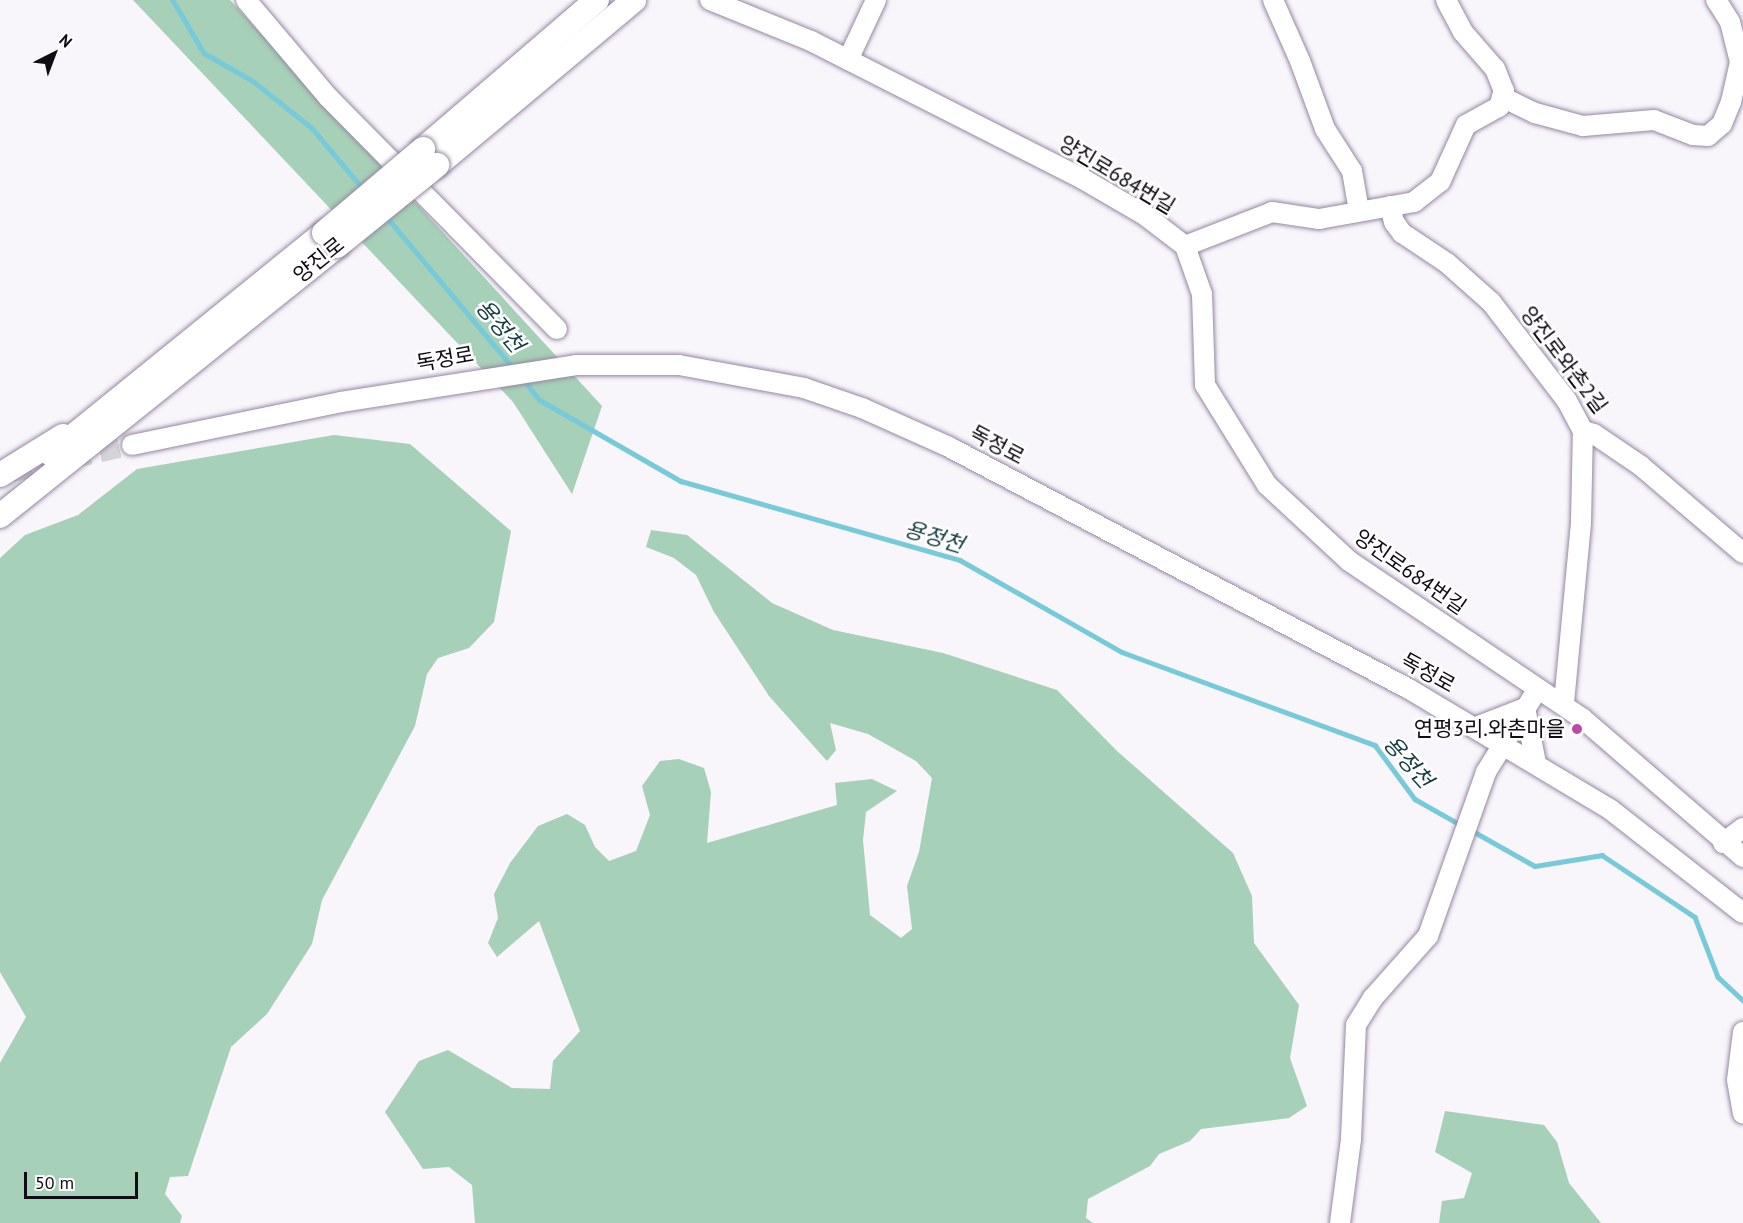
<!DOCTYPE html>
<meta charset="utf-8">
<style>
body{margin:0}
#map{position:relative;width:1743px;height:1223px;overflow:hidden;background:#f8f5fb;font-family:"PT Sans","Noto Sans KR",sans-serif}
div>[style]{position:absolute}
.green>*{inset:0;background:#a6d0b7}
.stream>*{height:4.5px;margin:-2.25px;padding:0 2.25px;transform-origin:2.25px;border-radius:2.25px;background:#77cad9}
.minor-tunnel>*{height:20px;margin-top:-10px;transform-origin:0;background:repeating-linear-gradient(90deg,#d5d2d8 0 20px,transparent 0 30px)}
.roads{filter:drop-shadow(0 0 2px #9587a2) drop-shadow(0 0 2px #9587a2)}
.minor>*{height:20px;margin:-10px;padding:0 10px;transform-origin:10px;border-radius:10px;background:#fff}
.major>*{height:24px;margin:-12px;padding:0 12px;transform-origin:12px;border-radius:12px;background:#fff}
.bridges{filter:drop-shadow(0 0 2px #9587a2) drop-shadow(0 0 2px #9587a2)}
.major-bridge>*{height:24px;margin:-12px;padding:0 12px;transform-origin:12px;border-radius:12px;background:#fff}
.dots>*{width:16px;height:16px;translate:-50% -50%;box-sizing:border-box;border:3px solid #fff;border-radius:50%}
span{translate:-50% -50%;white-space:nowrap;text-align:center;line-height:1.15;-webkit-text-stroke:5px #fff;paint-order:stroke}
.street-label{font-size:21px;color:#100b15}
.poi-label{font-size:21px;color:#100b15}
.right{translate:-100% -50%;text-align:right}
.water-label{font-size:22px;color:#153c43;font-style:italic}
.north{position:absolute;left:24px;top:24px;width:60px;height:60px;-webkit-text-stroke:4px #fff;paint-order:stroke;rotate:42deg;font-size:16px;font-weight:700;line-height:24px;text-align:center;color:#100b15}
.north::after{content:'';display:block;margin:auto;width:21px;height:27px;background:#100b15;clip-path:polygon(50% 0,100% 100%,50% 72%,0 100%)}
.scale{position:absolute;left:24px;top:1172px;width:114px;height:27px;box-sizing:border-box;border:3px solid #100b15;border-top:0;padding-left:8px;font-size:18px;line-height:21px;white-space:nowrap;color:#100b15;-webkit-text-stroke:4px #fff;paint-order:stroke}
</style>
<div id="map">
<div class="green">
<div style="clip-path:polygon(133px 0,230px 0,602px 406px,572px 494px,513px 402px)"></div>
<div style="clip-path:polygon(334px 435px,410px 444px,511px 531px,494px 622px,469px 648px,438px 658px,427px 674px,415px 726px,322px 900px,312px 944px,267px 1014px,231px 1047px,188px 1176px,170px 1177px,165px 1194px,182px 1216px,180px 1223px,0 1223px,0 1063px,26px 1017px,0 972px,0 558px,25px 535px,78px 515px,137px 469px)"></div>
<div style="clip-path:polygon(651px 530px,687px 535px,772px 603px,833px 630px,943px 653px,1057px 690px,1117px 751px,1233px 853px,1252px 896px,1254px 943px,1299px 1005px,1290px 1058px,1307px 1106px,1289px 1118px,1201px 1129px,1190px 1141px,1159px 1154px,1150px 1166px,1088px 1199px,1086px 1218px,1093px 1223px,475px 1223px,472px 1185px,449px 1167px,423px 1169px,385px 1112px,419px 1061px,448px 1050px,512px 1088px,550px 1089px,553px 1061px,580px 1031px,539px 921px,497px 957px,488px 943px,498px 918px,494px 894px,510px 863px,538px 826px,567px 814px,585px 825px,595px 847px,609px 861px,636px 851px,650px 815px,642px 786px,660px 761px,679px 759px,704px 768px,711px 792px,707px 843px,837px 805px,835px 783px,872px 779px,897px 791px,866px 812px,863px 840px,870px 915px,901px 938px,912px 929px,907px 886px,919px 852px,932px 778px,916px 761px,868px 734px,830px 723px,836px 750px,827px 761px,769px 696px,714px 612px,696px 575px,674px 558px,646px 547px)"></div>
<div style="clip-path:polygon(1445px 1111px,1544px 1125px,1557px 1142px,1569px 1183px,1601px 1223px,1439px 1223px,1442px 1201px,1464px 1198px,1472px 1173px,1435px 1152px)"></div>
</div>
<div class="stream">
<div style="left:173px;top:0;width:61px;rotate:59.7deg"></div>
<div style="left:204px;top:53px;width:56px;rotate:29.7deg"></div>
<div style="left:253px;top:81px;width:75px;rotate:38.5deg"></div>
<div style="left:312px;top:128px;width:81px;rotate:50deg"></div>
<div style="left:385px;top:215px;width:202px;rotate:50deg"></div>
<div style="left:522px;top:378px;width:28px;rotate:51deg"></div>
<div style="left:540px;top:400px;width:163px;rotate:29.9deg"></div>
<div style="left:681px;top:481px;width:290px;rotate:15.8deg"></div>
<div style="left:960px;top:560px;width:186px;rotate:29.6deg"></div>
<div style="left:1122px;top:652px;width:270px;rotate:20.2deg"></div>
<div style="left:1375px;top:745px;width:67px;rotate:53.5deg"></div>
<div style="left:1415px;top:799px;width:53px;rotate:29.5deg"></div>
<div style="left:1471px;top:830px;width:73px;rotate:29.4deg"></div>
<div style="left:1535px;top:866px;width:68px;rotate:-9.3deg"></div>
<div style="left:1602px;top:855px;width:112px;rotate:33.7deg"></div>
<div style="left:1695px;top:917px;width:64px;rotate:69deg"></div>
<div style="left:1718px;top:977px;width:34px;rotate:43deg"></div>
</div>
<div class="minor-tunnel">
<div style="left:12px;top:472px;width:123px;rotate:-12.7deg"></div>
</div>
<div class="roads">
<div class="minor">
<div style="left:246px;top:0;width:127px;rotate:49.8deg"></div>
<div style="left:328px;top:97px;width:326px;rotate:45.4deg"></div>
<div style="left:710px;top:0;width:109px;rotate:22.1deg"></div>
<div style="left:811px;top:41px;width:305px;rotate:26.9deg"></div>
<div style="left:1083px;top:179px;width:73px;rotate:30.4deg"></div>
<div style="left:1146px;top:216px;width:49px;rotate:37.6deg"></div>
<div style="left:1185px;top:246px;width:51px;rotate:70.5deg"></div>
<div style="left:1202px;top:294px;width:91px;rotate:88.1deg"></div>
<div style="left:1205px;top:385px;width:118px;rotate:58.2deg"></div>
<div style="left:1267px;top:485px;width:112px;rotate:42.8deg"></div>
<div style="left:1349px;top:561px;width:281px;rotate:34deg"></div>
<div style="left:1582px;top:718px;width:213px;rotate:40.8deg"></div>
<div style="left:1273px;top:0;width:67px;rotate:66.1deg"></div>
<div style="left:1300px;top:61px;width:72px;rotate:69.8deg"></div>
<div style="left:1325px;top:129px;width:50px;rotate:57.3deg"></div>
<div style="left:1352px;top:171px;width:40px;rotate:80deg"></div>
<div style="left:848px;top:60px;width:66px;rotate:-65deg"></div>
<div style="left:1502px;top:97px;width:37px;rotate:26deg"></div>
<div style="left:1535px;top:113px;width:50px;rotate:15.2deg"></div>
<div style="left:1583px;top:126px;width:71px;rotate:-4.8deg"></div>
<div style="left:1654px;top:120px;width:42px;rotate:21deg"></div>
<div style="left:1693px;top:135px;width:15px;rotate:4deg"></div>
<div style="left:1708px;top:136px;width:18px;rotate:-41deg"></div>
<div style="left:1722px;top:124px;width:24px;rotate:-68deg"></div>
<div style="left:1731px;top:102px;width:41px;rotate:-77.3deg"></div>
<div style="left:1740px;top:62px;width:41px;rotate:-104deg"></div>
<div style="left:1730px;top:22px;width:26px;rotate:-122deg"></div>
<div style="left:1390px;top:206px;width:16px;rotate:76deg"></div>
<div style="left:1394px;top:222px;width:14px;rotate:54deg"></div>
<div style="left:1402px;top:233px;width:54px;rotate:33.7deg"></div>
<div style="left:1447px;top:263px;width:59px;rotate:41.6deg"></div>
<div style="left:1491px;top:302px;width:125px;rotate:52.5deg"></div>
<div style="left:1567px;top:401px;width:34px;rotate:62deg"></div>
<div style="left:1583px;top:431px;width:11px;rotate:15deg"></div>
<div style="left:1594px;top:434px;width:57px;rotate:34.2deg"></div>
<div style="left:1641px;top:466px;width:134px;rotate:40.5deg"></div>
<div style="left:1185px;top:246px;width:93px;rotate:-21.3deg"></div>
<div style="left:1272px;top:212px;width:48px;rotate:8.5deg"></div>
<div style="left:1319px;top:219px;width:97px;rotate:-10.1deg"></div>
<div style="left:1414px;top:202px;width:33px;rotate:-38deg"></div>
<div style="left:1440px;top:182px;width:63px;rotate:-65.5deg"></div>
<div style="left:1466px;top:125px;width:38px;rotate:-29deg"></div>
<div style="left:1499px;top:107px;width:17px;rotate:-73deg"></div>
<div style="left:1504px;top:91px;width:24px;rotate:-112deg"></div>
<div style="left:1495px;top:69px;width:49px;rotate:-130.9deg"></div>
<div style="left:1463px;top:32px;width:36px;rotate:-118deg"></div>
<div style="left:132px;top:445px;width:213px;rotate:-11.6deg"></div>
<div style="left:341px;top:402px;width:238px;rotate:-8.9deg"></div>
<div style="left:576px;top:365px;width:103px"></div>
<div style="left:679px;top:365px;width:127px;rotate:10.4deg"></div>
<div style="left:804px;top:388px;width:61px;rotate:19deg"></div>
<div style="left:862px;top:408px;width:95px;rotate:24.1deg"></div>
<div style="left:949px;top:447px;width:520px;rotate:27.75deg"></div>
<div style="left:1409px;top:689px;width:235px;rotate:30.9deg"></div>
<div style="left:1611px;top:810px;width:167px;rotate:38deg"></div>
<div style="left:1564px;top:703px;width:181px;rotate:-84.6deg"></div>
<div style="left:1581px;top:523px;width:92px;rotate:-88.8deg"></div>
<div style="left:1476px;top:727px;width:53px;rotate:-21.2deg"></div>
<div style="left:1525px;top:708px;width:56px;rotate:78.7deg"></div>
<div style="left:1723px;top:843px;width:25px;rotate:-37deg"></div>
<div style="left:1743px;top:1032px;width:48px;rotate:97.1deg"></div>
<div style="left:1737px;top:1080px;width:34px;rotate:80deg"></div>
<div style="left:1340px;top:1223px;width:85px;rotate:-82.5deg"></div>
<div style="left:1351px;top:1139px;width:114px;rotate:-87.5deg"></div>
<div style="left:1356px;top:1025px;width:32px;rotate:-58deg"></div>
<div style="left:1373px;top:998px;width:83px;rotate:-48.4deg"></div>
<div style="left:1428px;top:936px;width:174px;rotate:-70.5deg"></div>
<div style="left:1486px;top:772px;width:97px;rotate:-58.1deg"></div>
</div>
<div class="major">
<div style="left:423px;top:149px;width:229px;rotate:-40.6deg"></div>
<div style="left:437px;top:165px;width:257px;rotate:-39.9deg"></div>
<div style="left:51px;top:454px;width:351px;rotate:-39deg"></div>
<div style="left:0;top:475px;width:74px;rotate:-31.8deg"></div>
<div style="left:0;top:516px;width:432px;rotate:-38.7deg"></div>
</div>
</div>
<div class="bridges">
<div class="major-bridge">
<div style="left:324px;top:233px;width:130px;rotate:-40.3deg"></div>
<div style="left:337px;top:246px;width:129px;rotate:-39deg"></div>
</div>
</div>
<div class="dots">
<div style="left:1577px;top:729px;background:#ba4aa7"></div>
</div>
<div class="street-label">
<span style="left:1117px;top:175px;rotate:31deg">양진로684번길</span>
<span style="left:319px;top:260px;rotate:-39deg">양진로</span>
<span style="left:445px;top:359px;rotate:-10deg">독정로</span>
<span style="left:1564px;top:360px;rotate:53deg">양진로와촌2길</span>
<span style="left:997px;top:445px;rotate:28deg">독정로</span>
<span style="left:1410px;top:572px;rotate:35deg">양진로684번길</span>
<span style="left:1428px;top:673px;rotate:29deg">독정로</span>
</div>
<div class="poi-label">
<span class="right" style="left:1565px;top:729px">연평3리.와촌마을</span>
</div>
<div class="water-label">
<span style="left:500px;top:326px;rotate:50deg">용정천</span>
<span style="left:934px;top:537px;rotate:17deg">용정천</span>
<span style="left:1408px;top:762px;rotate:48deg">용정천</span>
</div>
<div class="north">N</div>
<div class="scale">50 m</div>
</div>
